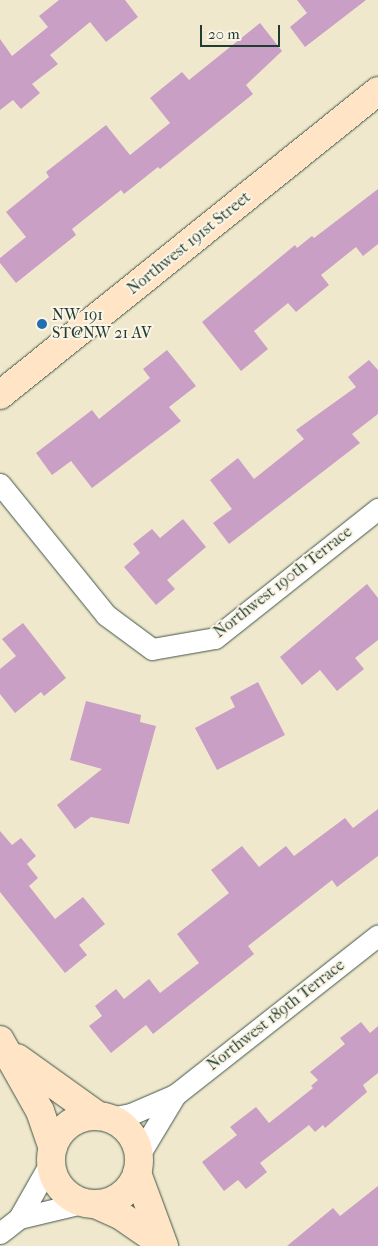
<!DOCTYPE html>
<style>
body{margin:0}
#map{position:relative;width:378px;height:1246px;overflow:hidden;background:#efe8cc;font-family:"IM FELL French Canon",serif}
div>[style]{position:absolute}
.building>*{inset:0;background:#c99fc5}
.roads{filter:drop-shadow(0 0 1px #3e574b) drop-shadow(0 0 1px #3e574b)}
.street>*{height:21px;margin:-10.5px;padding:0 10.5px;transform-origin:10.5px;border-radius:10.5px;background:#fff}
.secondary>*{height:28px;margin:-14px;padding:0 14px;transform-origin:14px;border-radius:14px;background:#ffe4c6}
.secondary>.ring{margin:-14px;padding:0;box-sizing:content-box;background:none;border:28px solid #ffe4c6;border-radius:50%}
.dots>*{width:14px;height:14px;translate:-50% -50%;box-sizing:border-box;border:2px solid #fcf5e5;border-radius:50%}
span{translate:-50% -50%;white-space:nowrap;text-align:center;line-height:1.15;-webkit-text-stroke:4px #fcf5e5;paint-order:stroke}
.street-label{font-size:16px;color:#1f3d34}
.poi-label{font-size:16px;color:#1f3d34}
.left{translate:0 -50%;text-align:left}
.scale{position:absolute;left:200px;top:25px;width:80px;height:22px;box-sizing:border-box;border:2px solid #1f3d34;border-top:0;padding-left:6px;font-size:15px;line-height:18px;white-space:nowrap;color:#1f3d34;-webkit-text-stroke:4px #fcf5e5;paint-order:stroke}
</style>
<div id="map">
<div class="building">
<div style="clip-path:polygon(59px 0,125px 0,138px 17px,106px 42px,90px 22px,50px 55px,58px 64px,32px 84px,40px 93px,21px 109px,13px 100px,0 110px,0 39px,12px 56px,48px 27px,39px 16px)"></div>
<div style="clip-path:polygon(297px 0,366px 0,305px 47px,290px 27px,307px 13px)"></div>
<div style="clip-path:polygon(260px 23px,282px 51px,246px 85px,253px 94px,160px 169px,158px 167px,124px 194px,121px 190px,72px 229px,76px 235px,16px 283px,0 263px,0 258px,26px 237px,6px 212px,49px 177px,46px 172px,106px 125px,130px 155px,170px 123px,150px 98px,182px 72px,189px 80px)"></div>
<div style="clip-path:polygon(378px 189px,378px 244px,363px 256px,356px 247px,321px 275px,329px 285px,296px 312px,288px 303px,254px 331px,268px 349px,241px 371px,202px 322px,295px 245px,297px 248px,312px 236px,314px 238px)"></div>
<div style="clip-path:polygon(167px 350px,196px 386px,169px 407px,181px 421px,92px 488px,71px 461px,52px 475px,36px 453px,92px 410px,99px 419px,150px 378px,143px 369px)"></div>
<div style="clip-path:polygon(369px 360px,378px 370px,378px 414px,352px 434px,360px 443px,229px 544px,213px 523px,232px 509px,210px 480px,238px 458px,254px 479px,304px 439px,296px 430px,356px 387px,348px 377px)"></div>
<div style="clip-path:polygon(183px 519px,206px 547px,167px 580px,175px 589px,156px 605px,124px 567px,140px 553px,133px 544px,152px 529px,160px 538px)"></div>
<div style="clip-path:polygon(367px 584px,378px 598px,378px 640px,355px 658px,364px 669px,337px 691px,320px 670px,302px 685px,280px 657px)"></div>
<div style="clip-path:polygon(23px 623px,66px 678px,44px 696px,41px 692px,15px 713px,0 694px,0 669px,16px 656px,2px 639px)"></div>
<div style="clip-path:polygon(258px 682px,285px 735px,217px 770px,195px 728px,235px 707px,230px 697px)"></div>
<div style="clip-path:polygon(86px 701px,141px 715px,140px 722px,156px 726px,129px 824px,91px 817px,75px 829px,57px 805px,102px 769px,70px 760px)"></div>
<div style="clip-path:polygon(378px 809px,378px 856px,337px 887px,332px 880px,248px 946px,254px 954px,153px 1034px,146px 1025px,111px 1053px,89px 1026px,102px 1016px,95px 1006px,116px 989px,124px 999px,149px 979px,160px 993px,199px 963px,177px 934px,229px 893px,211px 870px,242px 846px,259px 867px,286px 846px,294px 856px,345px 818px,353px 828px)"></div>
<div style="clip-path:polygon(0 831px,12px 845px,21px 838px,36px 856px,27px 864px,38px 878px,29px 886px,55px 919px,83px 897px,105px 924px,79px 945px,87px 955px,65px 973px,0 892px)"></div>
<div style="clip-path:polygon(361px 1022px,370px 1033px,378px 1026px,378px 1073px,363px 1085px,367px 1092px,325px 1128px,323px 1125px,315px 1132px,309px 1125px,260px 1163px,267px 1172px,246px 1189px,238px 1180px,224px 1191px,202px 1162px,237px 1135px,230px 1127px,256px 1107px,269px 1123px,313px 1088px,311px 1086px,318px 1080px,310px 1072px,345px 1044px,340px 1038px)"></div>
<div style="clip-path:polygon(378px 1186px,378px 1246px,287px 1246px,333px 1208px,340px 1216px)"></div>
</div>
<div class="roads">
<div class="street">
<div style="left:0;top:484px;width:169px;rotate:51deg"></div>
<div style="left:106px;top:615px;width:57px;rotate:36.5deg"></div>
<div style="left:152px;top:649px;width:64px;rotate:-9.9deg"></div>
<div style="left:215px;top:638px;width:208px;rotate:-38.4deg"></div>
<div style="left:110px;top:1118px;width:21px;rotate:-11deg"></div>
<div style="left:131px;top:1114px;width:48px;rotate:-23.4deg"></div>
<div style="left:175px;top:1095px;width:258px;rotate:-38.2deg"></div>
<div style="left:139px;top:1155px;width:70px;rotate:-59deg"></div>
<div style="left:19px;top:1218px;width:69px;rotate:-13.4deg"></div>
<div style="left:0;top:1233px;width:24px;rotate:-38deg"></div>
<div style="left:19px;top:1218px;width:67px;rotate:-60.4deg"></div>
</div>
<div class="secondary">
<div style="left:0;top:395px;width:485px;rotate:-38.8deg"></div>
<div style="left:0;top:1040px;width:81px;rotate:60.6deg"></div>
<div style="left:40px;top:1111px;width:39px;rotate:71deg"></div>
<div style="left:17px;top:1058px;width:100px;rotate:35.6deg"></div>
<div class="ring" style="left:51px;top:1116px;width:60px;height:60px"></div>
<div style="left:137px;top:1173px;width:78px;rotate:69.7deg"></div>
<div style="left:95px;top:1204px;width:27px;rotate:24deg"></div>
<div style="left:120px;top:1215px;width:51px;rotate:34.6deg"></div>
</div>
</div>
<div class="dots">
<div style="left:42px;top:324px;background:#1f6fb2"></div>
</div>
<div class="street-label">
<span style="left:189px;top:243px;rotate:-39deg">Northwest 191st Street</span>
<span style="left:283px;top:582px;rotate:-38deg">Northwest 190th Terrace</span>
<span style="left:276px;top:1015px;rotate:-38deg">Northwest 189th Terrace</span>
</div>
<div class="poi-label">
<span class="left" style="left:52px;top:324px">NW 191<br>ST@NW 21 AV</span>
</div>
<div class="scale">20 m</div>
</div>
